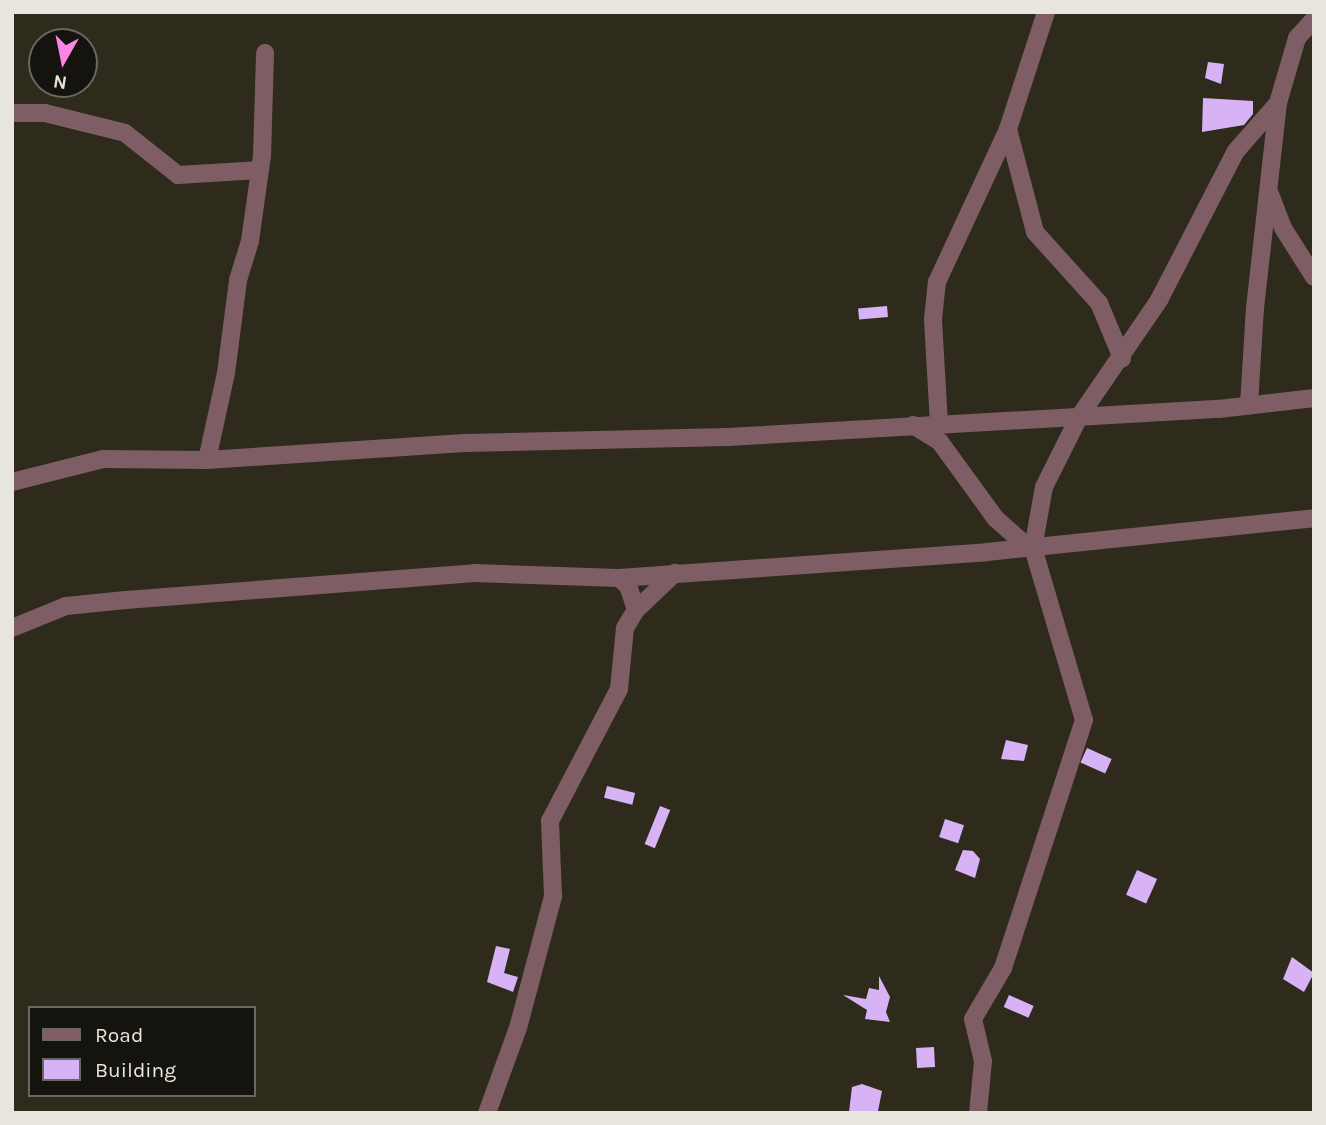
<!DOCTYPE html>
<style>
body{margin:0}
#map{position:relative;width:1326px;height:1125px;overflow:hidden;background:#2e2a1c;font-family:Karla,sans-serif}
div>[style]{position:absolute}
.building>*{inset:0;background:#d7b3f6;transform-origin:0 0}
.minor>*{height:18px;margin:-9px;padding:0 9px;transform-origin:9px;border-radius:9px;background:#7e5d64}
span{translate:-50% -50%;white-space:nowrap;text-align:center;line-height:1.15;-webkit-text-stroke:7px #14130d;paint-order:stroke}
.frame{position:absolute;inset:0;border:14px solid #e7e5dc;pointer-events:none}
.legend{position:absolute;left:28px;top:1006px;width:228px;height:91px;box-sizing:border-box;background:#14130d;border:2px solid #686760;margin:0;padding:9px 12px;list-style:none;font-size:21px;color:#e7e5dc}
.legend li{display:flex;align-items:center;gap:14px;height:35px}
.legend b{width:35px;border:2px solid #686760}
.north{position:absolute;left:28px;top:28px;width:70px;height:70px;box-sizing:border-box;background:#14130d;border:2px solid #686760;border-radius:50%;rotate:189deg;font-size:19px;font-weight:700;line-height:28px;text-align:center;color:#e7e5dc}
.north::after{content:'';display:block;margin:auto;width:24px;height:32px;background:#fc86e3;clip-path:polygon(50% 0,100% 100%,50% 72%,0 100%)}
</style>
<div id="map">
<div class="building">
<div style="clip-path:polygon(1208px 62px,1224px 64px,1221px 84px,1205px 78px)"></div>
<div style="clip-path:polygon(1203px 98px,1253px 101px,1253px 114px,1244px 125px,1202px 132px)"></div>
<div style="left:887px;top:306px;width:11px;height:29px;rotate:85deg"></div>
<div style="clip-path:polygon(1006px 740px,1028px 745px,1024px 761px,1001px 759px)"></div>
<div style="left:1087px;top:748px;width:27px;height:16px;rotate:24deg"></div>
<div style="left:607px;top:786px;width:29px;height:12px;rotate:14deg"></div>
<div style="left:660px;top:806px;width:11px;height:41px;rotate:22deg"></div>
<div style="left:945px;top:819px;width:20px;height:19px;rotate:18deg"></div>
<div style="clip-path:polygon(963px 850px,973px 851px,980px 859px,975px 878px,955px 870px)"></div>
<div style="left:1137px;top:870px;width:22px;height:27px;rotate:24deg"></div>
<div style="clip-path:polygon(496px 946px,510px 949px,504px 973px,518px 977px,513px 992px,487px 982px)"></div>
<div style="clip-path:polygon(1292px 957px,1314px 973px,1304px 992px,1283px 979px)"></div>
<div style="clip-path:polygon(879px 976px,890px 997px,886px 1012px,890px 1022px,865px 1019px,867px 1010px,843px 995px,866px 999px,869px 988px,879px 990px)"></div>
<div style="left:1009px;top:995px;width:27px;height:13px;rotate:24deg"></div>
<div style="left:934px;top:1047px;width:20px;height:18px;rotate:87deg"></div>
<div style="clip-path:polygon(862px 1084px,882px 1091px,878px 1111px,849px 1112px,852px 1087px)"></div>
</div>
<div class="minor">
<div style="left:12px;top:113px;width:33px"></div>
<div style="left:45px;top:113px;width:82px;rotate:14deg"></div>
<div style="left:125px;top:133px;width:68px;rotate:38.4deg"></div>
<div style="left:178px;top:175px;width:82px;rotate:-3.5deg"></div>
<div style="left:1008px;top:129px;width:106px;rotate:75.3deg"></div>
<div style="left:1035px;top:232px;width:96px;rotate:48deg"></div>
<div style="left:1099px;top:303px;width:60px;rotate:67.3deg"></div>
<div style="left:1270px;top:194px;width:36px;rotate:69deg"></div>
<div style="left:1283px;top:228px;width:58px;rotate:57.7deg"></div>
<div style="left:1249px;top:405px;width:97px;rotate:-86.5deg"></div>
<div style="left:1255px;top:308px;width:206px;rotate:-83.6deg"></div>
<div style="left:1278px;top:103px;width:68px;rotate:-73.7deg"></div>
<div style="left:1297px;top:38px;width:25px;rotate:-48deg"></div>
<div style="left:939px;top:424px;width:105px;rotate:-93.3deg"></div>
<div style="left:933px;top:319px;width:37px;rotate:-84deg"></div>
<div style="left:937px;top:282px;width:169px;rotate:-65.1deg"></div>
<div style="left:1008px;top:129px;width:123px;rotate:-72deg"></div>
<div style="left:913px;top:425px;width:32px;rotate:32deg"></div>
<div style="left:940px;top:442px;width:95px;rotate:54deg"></div>
<div style="left:996px;top:519px;width:44px;rotate:41.3deg"></div>
<div style="left:207px;top:460px;width:89px;rotate:-77.7deg"></div>
<div style="left:226px;top:373px;width:94px;rotate:-82.6deg"></div>
<div style="left:238px;top:280px;width:41px;rotate:-72.9deg"></div>
<div style="left:250px;top:241px;width:86px;rotate:-82deg"></div>
<div style="left:262px;top:156px;width:103px;rotate:-88.3deg"></div>
<div style="left:12px;top:482px;width:94px;rotate:-14.2deg"></div>
<div style="left:103px;top:459px;width:104px;rotate:0.6deg"></div>
<div style="left:207px;top:460px;width:258px;rotate:-3.8deg"></div>
<div style="left:464px;top:443px;width:264px;rotate:-1.3deg"></div>
<div style="left:728px;top:437px;width:492px;rotate:-3.3deg"></div>
<div style="left:1219px;top:409px;width:96px;rotate:-6.6deg"></div>
<div style="left:636px;top:610px;width:54px;rotate:-43.5deg"></div>
<div style="left:12px;top:628px;width:58px;rotate:-22.2deg"></div>
<div style="left:66px;top:606px;width:60px;rotate:-5.7deg"></div>
<div style="left:126px;top:600px;width:350px;rotate:-4.4deg"></div>
<div style="left:475px;top:573px;width:144px;rotate:2deg"></div>
<div style="left:619px;top:578px;width:369px;rotate:-4deg"></div>
<div style="left:987px;top:552px;width:329px;rotate:-5.9deg"></div>
<div style="left:487px;top:1113px;width:90px;rotate:-70deg"></div>
<div style="left:518px;top:1028px;width:137px;rotate:-75.1deg"></div>
<div style="left:553px;top:896px;width:75px;rotate:-92.3deg"></div>
<div style="left:550px;top:821px;width:149px;rotate:-62.4deg"></div>
<div style="left:619px;top:689px;width:61px;rotate:-84.4deg"></div>
<div style="left:625px;top:628px;width:21px;rotate:-59deg"></div>
<div style="left:636px;top:610px;width:25px;rotate:-108deg"></div>
<div style="left:628px;top:586px;width:12px;rotate:-138deg"></div>
<div style="left:978px;top:1113px;width:52px;rotate:-84.5deg"></div>
<div style="left:983px;top:1061px;width:43px;rotate:-103.4deg"></div>
<div style="left:973px;top:1019px;width:59px;rotate:-59.5deg"></div>
<div style="left:1003px;top:968px;width:261px;rotate:-71.9deg"></div>
<div style="left:1084px;top:720px;width:179px;rotate:-106.5deg"></div>
<div style="left:1033px;top:548px;width:62px;rotate:-79.8deg"></div>
<div style="left:1044px;top:487px;width:78px;rotate:-63.4deg"></div>
<div style="left:1079px;top:417px;width:142px;rotate:-55.6deg"></div>
<div style="left:1159px;top:300px;width:168px;rotate:-62.7deg"></div>
<div style="left:1236px;top:151px;width:64px;rotate:-48.8deg"></div>
</div>
<div class="frame"></div>
<ul class="legend">
<li><b style="height:9px;background:#7e5d64"></b>Road</li>
<li><b style="height:19px;background:#d7b3f6"></b>Building</li>
</ul>
<div class="north">N</div>
</div>
